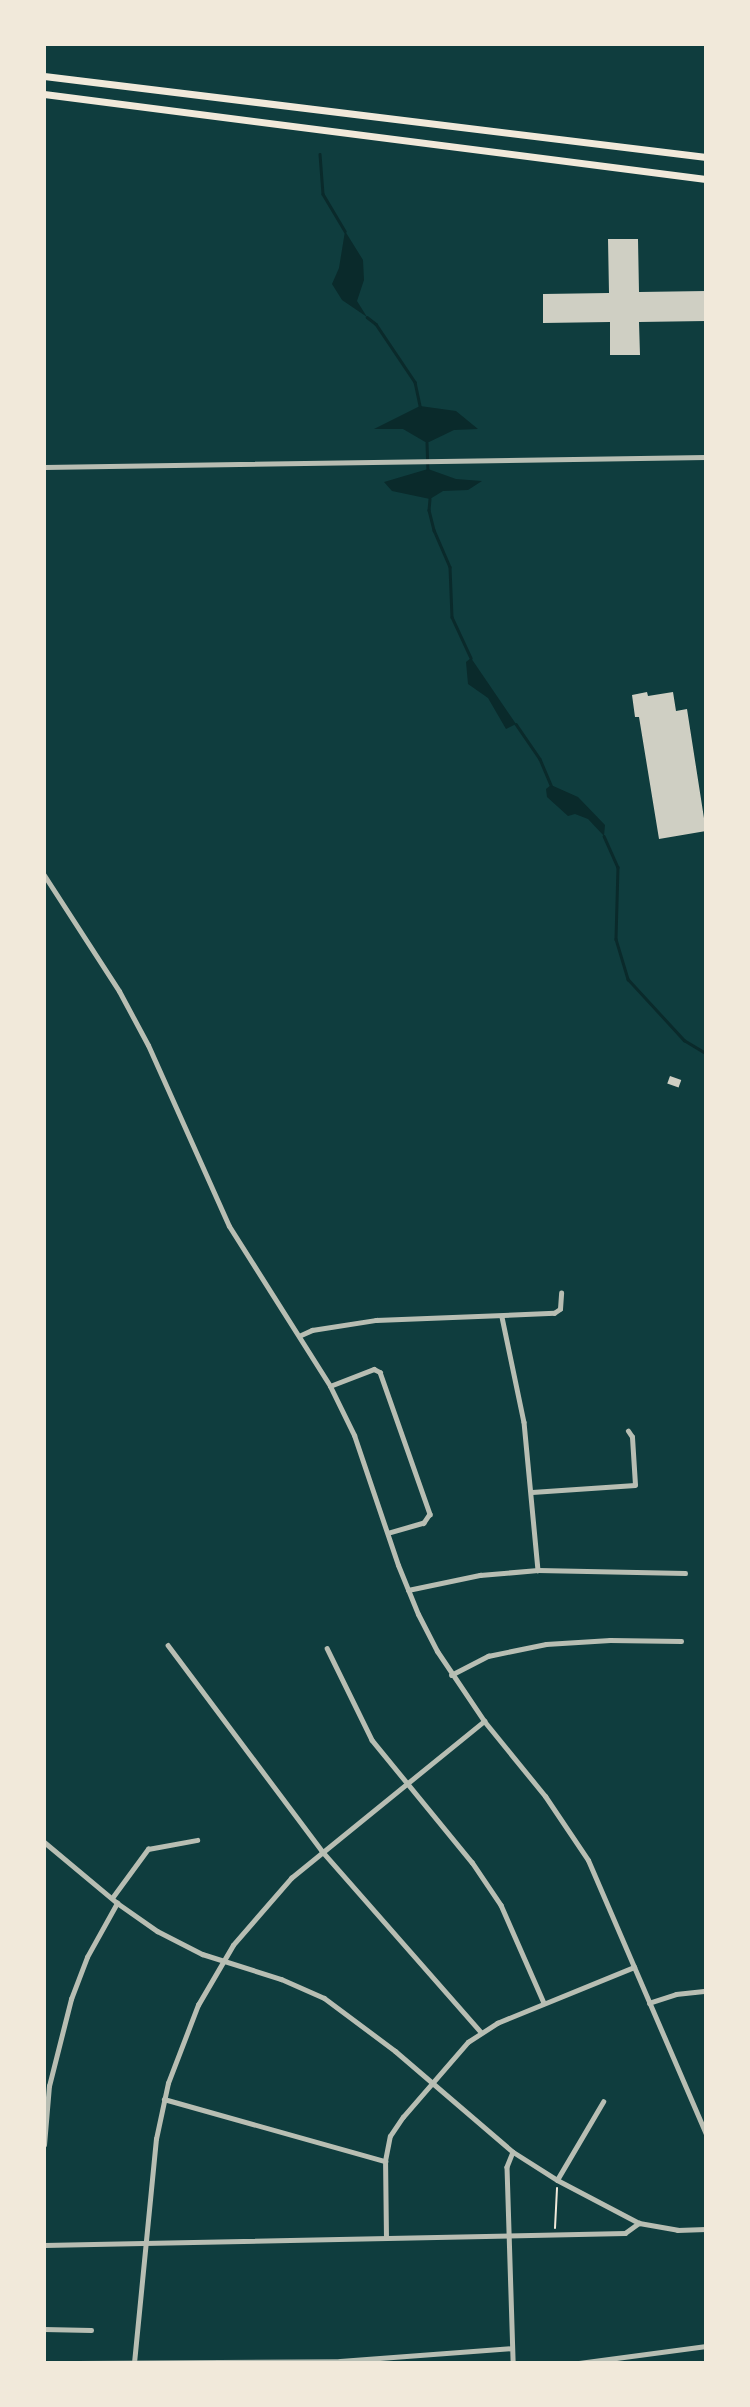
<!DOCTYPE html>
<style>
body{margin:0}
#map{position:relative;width:750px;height:2407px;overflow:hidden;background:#0f3d3e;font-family:Georgia,serif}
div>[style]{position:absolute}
.water>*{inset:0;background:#0a2a2b}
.stream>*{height:2.5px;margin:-1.25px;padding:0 1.25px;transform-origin:1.25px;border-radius:1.25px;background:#0a2a2b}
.building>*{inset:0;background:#cfcfc3;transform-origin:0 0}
.path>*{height:2px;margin:-1px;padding:0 1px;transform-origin:1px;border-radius:1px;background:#f1e9da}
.minor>*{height:4.5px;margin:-2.25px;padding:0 2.25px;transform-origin:2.25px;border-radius:2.25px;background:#b8beb3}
.tertiary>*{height:5px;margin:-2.5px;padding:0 2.5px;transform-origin:2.5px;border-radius:2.5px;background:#b8beb3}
.motorway>*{height:7px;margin:-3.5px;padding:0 3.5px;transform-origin:3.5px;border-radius:3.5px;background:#f1e9da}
span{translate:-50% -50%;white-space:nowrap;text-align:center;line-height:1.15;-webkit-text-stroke:6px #f1e9da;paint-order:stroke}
.frame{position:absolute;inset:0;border:46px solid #f1e9da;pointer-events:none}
</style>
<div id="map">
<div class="water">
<div style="clip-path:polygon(345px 231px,363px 260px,364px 280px,357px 301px,367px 317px,342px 300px,332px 284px,339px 268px)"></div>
<div style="clip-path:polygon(420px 406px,456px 411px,478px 429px,454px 430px,427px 443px,403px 429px,374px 429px)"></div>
<div style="clip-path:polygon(428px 469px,456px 479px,482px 481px,468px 490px,443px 491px,430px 499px,392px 491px,384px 482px)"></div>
<div style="clip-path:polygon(471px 658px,516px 724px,506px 729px,488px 698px,468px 684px,466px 662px)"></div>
<div style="clip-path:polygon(551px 785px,578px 797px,605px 825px,604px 836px,588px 819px,575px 814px,568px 816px,547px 797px,546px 789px)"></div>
</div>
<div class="stream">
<div style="left:320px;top:154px;width:40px;rotate:85.7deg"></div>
<div style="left:323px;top:194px;width:43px;rotate:59.3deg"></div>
<div style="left:367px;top:317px;width:11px;rotate:38deg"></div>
<div style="left:376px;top:324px;width:70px;rotate:56.1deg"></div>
<div style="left:415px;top:382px;width:25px;rotate:78deg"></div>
<div style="left:427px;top:443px;width:26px;rotate:88deg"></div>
<div style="left:430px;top:499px;width:11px;rotate:95deg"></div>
<div style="left:429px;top:510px;width:21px;rotate:76deg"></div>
<div style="left:434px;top:530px;width:40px;rotate:66.6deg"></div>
<div style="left:450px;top:567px;width:50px;rotate:87.7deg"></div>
<div style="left:452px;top:617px;width:45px;rotate:65.1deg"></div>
<div style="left:516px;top:724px;width:42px;rotate:55.6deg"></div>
<div style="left:540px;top:759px;width:28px;rotate:67deg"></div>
<div style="left:604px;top:836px;width:34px;rotate:66deg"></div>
<div style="left:618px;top:867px;width:72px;rotate:91.6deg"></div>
<div style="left:616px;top:939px;width:42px;rotate:73.3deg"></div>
<div style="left:628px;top:979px;width:83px;rotate:47.4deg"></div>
<div style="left:684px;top:1040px;width:26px;rotate:31deg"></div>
</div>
<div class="building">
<div style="clip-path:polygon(608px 239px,638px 239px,639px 292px,706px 291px,706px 321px,639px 322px,640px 355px,610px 355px,610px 322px,543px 323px,543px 294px,609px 293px)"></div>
<div style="clip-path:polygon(647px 692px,648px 696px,673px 692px,676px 711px,687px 709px,706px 831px,659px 839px,639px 717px,635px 717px,632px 695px)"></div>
<div style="left:670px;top:1076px;width:12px;height:8px;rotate:20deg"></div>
</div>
<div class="path">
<div style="left:555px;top:2228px;width:40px;rotate:-87.1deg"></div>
</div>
<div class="minor">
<div style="left:502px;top:1317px;width:107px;rotate:78.2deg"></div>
<div style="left:524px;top:1422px;width:149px;rotate:84.6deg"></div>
<div style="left:301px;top:1335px;width:12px;rotate:-24deg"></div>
<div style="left:312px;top:1330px;width:65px;rotate:-8.9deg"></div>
<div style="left:376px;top:1320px;width:178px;rotate:-2.3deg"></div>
<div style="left:554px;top:1313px;width:7px;rotate:-34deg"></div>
<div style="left:560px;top:1309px;width:16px;rotate:-86deg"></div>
<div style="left:330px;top:1386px;width:47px;rotate:-21.1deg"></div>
<div style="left:374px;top:1369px;width:7px;rotate:27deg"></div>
<div style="left:380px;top:1372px;width:151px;rotate:70.6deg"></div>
<div style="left:430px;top:1514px;width:11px;rotate:124deg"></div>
<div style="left:424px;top:1523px;width:37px;rotate:164deg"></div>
<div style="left:532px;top:1492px;width:103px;rotate:-3.9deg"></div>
<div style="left:635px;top:1485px;width:48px;rotate:-93.6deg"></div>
<div style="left:632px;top:1437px;width:7px;rotate:-124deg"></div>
<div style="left:408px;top:1590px;width:74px;rotate:-11.8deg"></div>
<div style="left:480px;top:1575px;width:58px;rotate:-4.9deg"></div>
<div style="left:538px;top:1570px;width:147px;rotate:1.2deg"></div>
<div style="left:168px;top:1645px;width:257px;rotate:53.2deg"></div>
<div style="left:322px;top:1851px;width:240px;rotate:48.7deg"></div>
<div style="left:327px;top:1648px;width:102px;rotate:63.9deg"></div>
<div style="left:372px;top:1740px;width:158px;rotate:50.7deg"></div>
<div style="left:472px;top:1862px;width:52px;rotate:56deg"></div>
<div style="left:501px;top:1905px;width:107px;rotate:66.3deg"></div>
<div style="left:451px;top:1675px;width:42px;rotate:-27.2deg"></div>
<div style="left:488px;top:1656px;width:59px;rotate:-11.7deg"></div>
<div style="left:546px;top:1644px;width:64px;rotate:-3.6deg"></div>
<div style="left:610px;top:1640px;width:71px;rotate:0.8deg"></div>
<div style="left:112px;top:1898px;width:61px;rotate:-53.7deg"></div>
<div style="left:148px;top:1849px;width:50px;rotate:-10.4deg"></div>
<div style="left:649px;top:2003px;width:28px;rotate:-18deg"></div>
<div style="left:676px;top:1994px;width:30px;rotate:-6deg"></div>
<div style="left:164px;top:2099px;width:230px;rotate:15.7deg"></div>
<div style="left:44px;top:2145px;width:59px;rotate:-85.2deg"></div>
<div style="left:49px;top:2086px;width:90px;rotate:-75.8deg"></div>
<div style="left:71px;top:1999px;width:45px;rotate:-69.1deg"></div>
<div style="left:87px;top:1957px;width:62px;rotate:-60.9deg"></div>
<div style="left:513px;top:2152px;width:16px;rotate:112deg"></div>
<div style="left:507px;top:2167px;width:196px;rotate:88.2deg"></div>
<div style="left:557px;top:2180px;width:91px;rotate:-59.5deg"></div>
<div style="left:386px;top:2238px;width:77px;rotate:-90.7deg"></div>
<div style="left:385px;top:2161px;width:25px;rotate:-79deg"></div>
<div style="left:390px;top:2136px;width:23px;rotate:-56deg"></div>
<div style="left:403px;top:2117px;width:99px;rotate:-49.1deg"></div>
<div style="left:468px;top:2042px;width:35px;rotate:-33deg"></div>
<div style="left:497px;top:2023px;width:148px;rotate:-22.2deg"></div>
<div style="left:44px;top:2245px;width:581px;rotate:-1.18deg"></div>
<div style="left:625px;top:2233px;width:17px;rotate:-36deg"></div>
<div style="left:44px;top:2329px;width:47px;rotate:1.2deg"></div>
<div style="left:78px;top:2363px;width:262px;rotate:-0.4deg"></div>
<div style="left:340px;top:2361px;width:171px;rotate:-4.3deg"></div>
<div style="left:134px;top:2363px;width:225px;rotate:-84.4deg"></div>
<div style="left:156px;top:2139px;width:57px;rotate:-77.9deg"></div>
<div style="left:168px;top:2083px;width:84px;rotate:-69deg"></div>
<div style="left:198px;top:2005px;width:69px;rotate:-59.7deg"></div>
<div style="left:233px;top:1945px;width:89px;rotate:-49.1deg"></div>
<div style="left:291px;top:1878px;width:249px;rotate:-39.1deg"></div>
<div style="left:579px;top:2363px;width:128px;rotate:-7.6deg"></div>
</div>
<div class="tertiary">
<div style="left:44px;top:467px;width:662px;rotate:-0.87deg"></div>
<div style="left:44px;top:875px;width:138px;rotate:57.1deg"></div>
<div style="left:119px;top:991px;width:61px;rotate:61.8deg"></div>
<div style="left:148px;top:1045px;width:198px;rotate:65.9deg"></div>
<div style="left:229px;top:1226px;width:189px;rotate:57.7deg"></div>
<div style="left:330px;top:1386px;width:55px;rotate:63.9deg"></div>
<div style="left:354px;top:1435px;width:137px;rotate:71.3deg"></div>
<div style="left:398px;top:1565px;width:53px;rotate:67.8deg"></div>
<div style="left:418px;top:1614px;width:42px;rotate:62.8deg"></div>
<div style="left:437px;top:1651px;width:84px;rotate:56.1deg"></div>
<div style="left:484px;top:1721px;width:97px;rotate:50.9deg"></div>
<div style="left:545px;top:1796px;width:77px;rotate:56.1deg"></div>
<div style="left:588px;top:1860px;width:298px;rotate:66.7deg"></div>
<div style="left:44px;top:1842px;width:95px;rotate:39.9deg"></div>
<div style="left:117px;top:1903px;width:49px;rotate:35deg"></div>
<div style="left:157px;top:1931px;width:51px;rotate:27.1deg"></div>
<div style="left:202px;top:1954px;width:83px;rotate:17.6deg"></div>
<div style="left:281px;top:1979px;width:47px;rotate:23.8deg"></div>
<div style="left:324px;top:1998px;width:89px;rotate:36.7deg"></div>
<div style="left:395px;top:2051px;width:155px;rotate:40.6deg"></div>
<div style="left:513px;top:2152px;width:52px;rotate:32.5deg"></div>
<div style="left:557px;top:2180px;width:93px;rotate:27.7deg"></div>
<div style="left:639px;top:2223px;width:39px;rotate:10deg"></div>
<div style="left:677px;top:2230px;width:29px;rotate:-2deg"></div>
</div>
<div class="motorway">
<div style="left:44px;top:76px;width:667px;rotate:6.98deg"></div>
<div style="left:44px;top:94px;width:667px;rotate:7.32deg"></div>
</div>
<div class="frame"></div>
</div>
